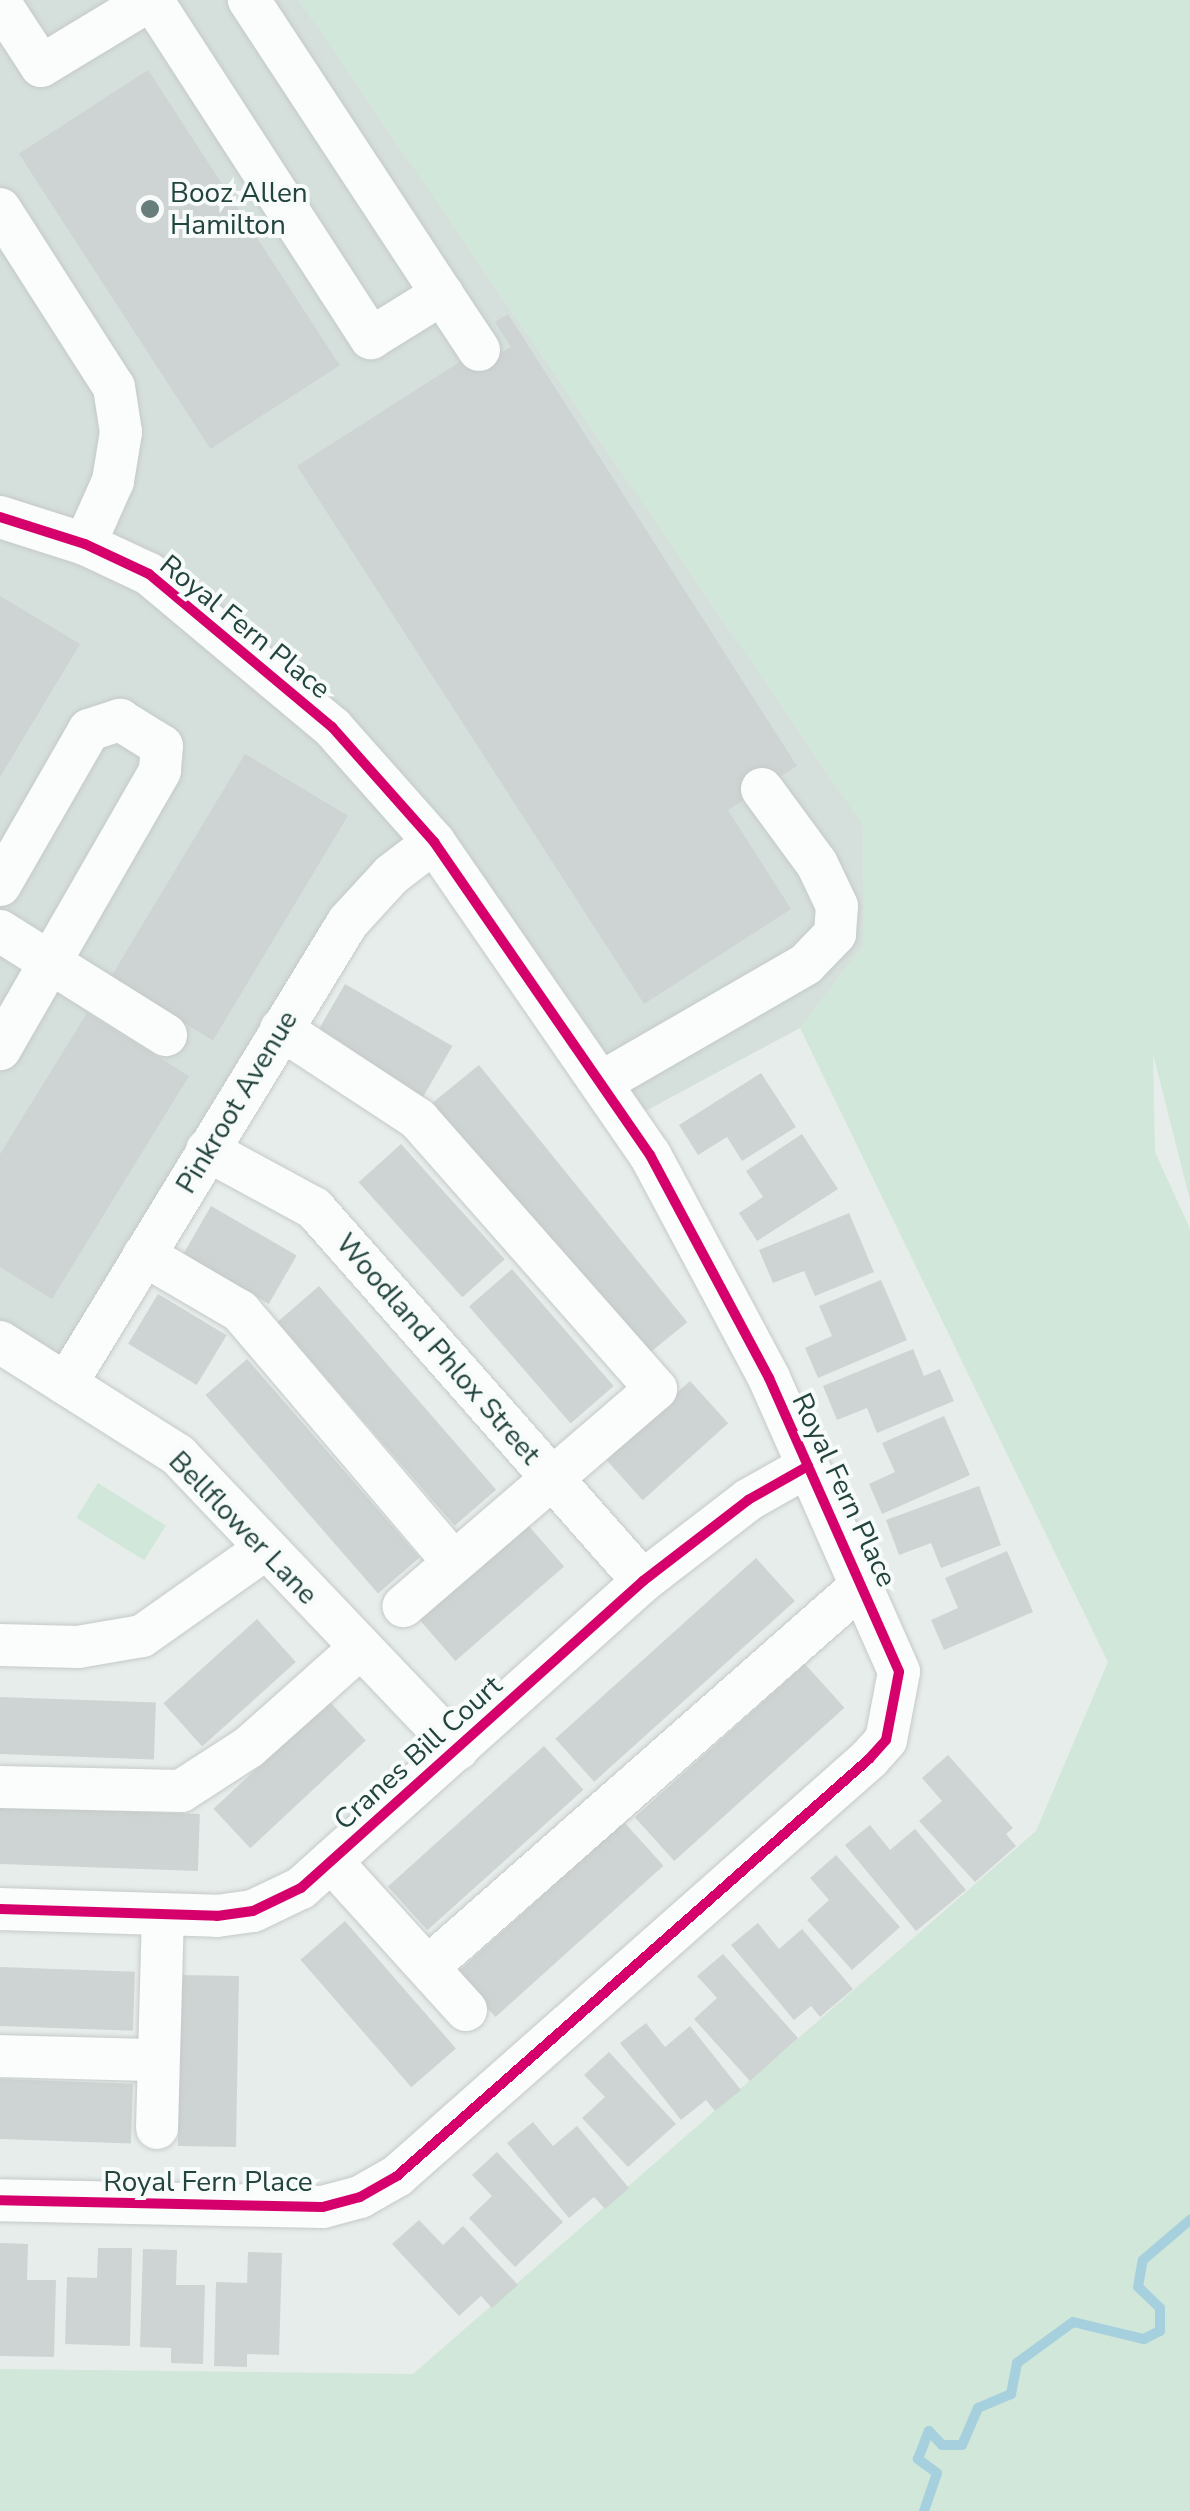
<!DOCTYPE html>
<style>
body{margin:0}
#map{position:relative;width:1190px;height:2511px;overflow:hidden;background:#e7edeb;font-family:"Nunito Sans",sans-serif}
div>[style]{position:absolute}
.built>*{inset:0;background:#d5dfdb}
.green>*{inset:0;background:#d0e7d9;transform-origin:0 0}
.stream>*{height:10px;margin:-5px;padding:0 5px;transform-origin:5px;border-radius:5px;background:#a6d0de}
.building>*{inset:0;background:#ced4d3;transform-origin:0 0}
.roads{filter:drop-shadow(0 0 2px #c4cac8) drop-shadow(0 0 2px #c4cac8)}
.minor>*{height:42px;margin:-21px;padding:0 21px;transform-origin:21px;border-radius:21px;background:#fbfcfc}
.cycleway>*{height:10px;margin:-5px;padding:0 5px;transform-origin:5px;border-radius:5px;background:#d6006c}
.dots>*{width:28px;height:28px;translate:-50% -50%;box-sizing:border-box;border:5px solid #f7fbf9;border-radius:50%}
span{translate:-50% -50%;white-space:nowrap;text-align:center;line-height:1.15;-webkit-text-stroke:8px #f7fbf9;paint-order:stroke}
.poi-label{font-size:28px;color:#22433e}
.left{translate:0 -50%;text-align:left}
.street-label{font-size:28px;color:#22433e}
</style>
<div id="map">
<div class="built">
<div style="clip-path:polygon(0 0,299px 0,863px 825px,863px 946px,800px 1028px,627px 1121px,434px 843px,391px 875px,66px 1384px,0 1342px)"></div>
</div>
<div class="green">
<div style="clip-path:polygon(299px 0,1190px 0,1190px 1200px,1153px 1054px,1155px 1152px,1190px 1229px,1190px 2511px,0 2511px,0 2369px,413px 2374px,1036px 1831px,1108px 1662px,800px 1028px,863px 946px,863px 825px)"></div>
<div style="left:98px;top:1483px;width:80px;height:41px;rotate:32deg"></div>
</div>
<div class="stream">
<div style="left:924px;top:2511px;width:40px;rotate:-71.1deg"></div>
<div style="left:937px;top:2473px;width:24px;rotate:-144deg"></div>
<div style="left:918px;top:2459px;width:30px;rotate:-69deg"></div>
<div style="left:929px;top:2431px;width:19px;rotate:47deg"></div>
<div style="left:942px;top:2445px;width:20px"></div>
<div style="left:962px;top:2445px;width:40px;rotate:-66.6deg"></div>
<div style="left:978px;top:2408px;width:36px;rotate:-23deg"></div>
<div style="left:1011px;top:2394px;width:32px;rotate:-79deg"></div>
<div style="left:1017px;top:2363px;width:69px;rotate:-36.2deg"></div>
<div style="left:1073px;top:2322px;width:73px;rotate:13.5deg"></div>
<div style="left:1144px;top:2339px;width:18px;rotate:-27deg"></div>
<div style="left:1160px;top:2331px;width:23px;rotate:-90deg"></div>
<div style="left:1160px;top:2308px;width:30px;rotate:-136deg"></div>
<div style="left:1138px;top:2287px;width:27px;rotate:-80deg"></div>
<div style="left:1143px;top:2260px;width:62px;rotate:-40.4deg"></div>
</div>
<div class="building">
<div style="left:148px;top:70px;width:352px;height:154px;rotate:57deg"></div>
<div style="clip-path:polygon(508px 314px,797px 766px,728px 810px,791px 909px,644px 1004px,297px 466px,494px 340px,502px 352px,511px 347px,495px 322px)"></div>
<div style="clip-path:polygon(0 596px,80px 644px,0 777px)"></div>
<div style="left:245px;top:754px;width:120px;height:262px;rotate:31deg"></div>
<div style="left:345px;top:984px;width:124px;height:60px;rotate:30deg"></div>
<div style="clip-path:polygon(87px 1013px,189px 1076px,52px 1299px,0 1267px,0 1154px)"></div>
<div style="left:479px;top:1065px;width:331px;height:63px;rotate:51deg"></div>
<div style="clip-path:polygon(761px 1073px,796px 1127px,742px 1161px,727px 1137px,698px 1155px,679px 1125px)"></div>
<div style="clip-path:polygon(802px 1134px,838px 1189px,757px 1241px,739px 1213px,763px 1197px,746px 1171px)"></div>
<div style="left:401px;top:1144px;width:155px;height:57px;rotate:48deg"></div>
<div style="left:211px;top:1206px;width:99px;height:56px;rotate:30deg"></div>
<div style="clip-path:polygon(849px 1213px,874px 1272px,815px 1296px,804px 1271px,773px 1283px,759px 1250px)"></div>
<div style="left:512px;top:1269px;width:155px;height:57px;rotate:49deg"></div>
<div style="clip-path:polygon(881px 1280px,907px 1340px,818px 1378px,805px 1348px,832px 1336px,819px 1306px)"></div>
<div style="left:319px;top:1286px;width:270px;height:55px;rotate:49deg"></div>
<div style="left:158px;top:1294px;width:80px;height:58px;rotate:31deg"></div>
<div style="clip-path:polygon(913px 1349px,924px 1376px,940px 1369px,954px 1401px,877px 1433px,867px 1408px,837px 1420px,823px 1386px)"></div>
<div style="left:247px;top:1359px;width:263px;height:55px;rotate:49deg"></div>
<div style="left:690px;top:1381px;width:57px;height:115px;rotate:48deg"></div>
<div style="clip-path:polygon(944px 1416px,970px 1475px,882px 1514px,869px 1484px,895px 1472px,882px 1443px)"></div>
<div style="clip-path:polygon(979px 1486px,1001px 1545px,941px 1568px,931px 1543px,899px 1555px,886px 1520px)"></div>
<div style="left:528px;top:1525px;width:55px;height:144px;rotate:49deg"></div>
<div style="clip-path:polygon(1007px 1551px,1033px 1612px,944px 1650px,931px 1620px,958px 1608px,945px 1578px)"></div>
<div style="left:756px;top:1558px;width:58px;height:270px;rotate:48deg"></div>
<div style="left:257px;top:1619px;width:58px;height:126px;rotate:48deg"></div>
<div style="left:805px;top:1664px;width:59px;height:229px;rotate:48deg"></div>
<div style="left:0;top:1697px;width:156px;height:57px;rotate:2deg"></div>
<div style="left:329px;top:1701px;width:54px;height:158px;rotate:47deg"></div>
<div style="left:544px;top:1746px;width:59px;height:210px;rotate:48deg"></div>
<div style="clip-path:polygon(948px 1755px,1013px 1828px,1006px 1834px,1016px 1846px,975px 1882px,919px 1821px,942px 1801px,922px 1778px)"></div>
<div style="left:0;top:1807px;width:200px;height:57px;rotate:2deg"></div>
<div style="left:624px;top:1822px;width:59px;height:226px;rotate:48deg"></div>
<div style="clip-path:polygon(870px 1825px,890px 1850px,915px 1829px,966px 1890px,916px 1931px,845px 1845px)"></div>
<div style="clip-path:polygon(836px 1855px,900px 1927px,852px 1970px,807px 1920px,829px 1900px,810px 1878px)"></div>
<div style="left:345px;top:1921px;width:169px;height:59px;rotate:49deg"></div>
<div style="clip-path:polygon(758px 1923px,779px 1949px,802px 1929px,853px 1989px,820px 2017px,811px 2006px,794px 2020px,731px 1945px)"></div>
<div style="clip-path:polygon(723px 1954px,798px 2038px,750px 2081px,694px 2019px,717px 1998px,697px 1976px)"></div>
<div style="left:0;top:1967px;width:135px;height:59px;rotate:2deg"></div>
<div style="left:181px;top:1975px;width:58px;height:171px;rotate:1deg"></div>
<div style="clip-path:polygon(646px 2023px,665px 2047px,690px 2026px,741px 2090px,715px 2111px,706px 2100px,681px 2120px,620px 2043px)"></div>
<div style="clip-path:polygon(609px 2052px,676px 2124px,628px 2167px,582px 2118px,605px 2097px,584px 2075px)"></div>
<div style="left:0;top:2079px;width:133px;height:60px;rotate:2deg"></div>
<div style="clip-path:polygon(533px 2122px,553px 2146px,577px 2126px,629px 2188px,605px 2209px,594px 2197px,569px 2218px,507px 2143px)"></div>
<div style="clip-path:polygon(497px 2152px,563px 2222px,515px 2267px,469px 2218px,492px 2196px,472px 2175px)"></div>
<div style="clip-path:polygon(419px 2220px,443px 2245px,463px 2226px,518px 2285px,492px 2308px,481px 2296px,459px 2316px,392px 2244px)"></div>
<div style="clip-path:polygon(0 2243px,28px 2244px,27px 2280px,56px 2280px,54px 2357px,0 2356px)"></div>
<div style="clip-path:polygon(98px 2248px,132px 2248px,130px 2346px,65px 2344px,67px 2277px,97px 2278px)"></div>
<div style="clip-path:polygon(143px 2249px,177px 2250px,176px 2285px,205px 2285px,203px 2364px,171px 2363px,171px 2348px,140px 2347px)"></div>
<div style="clip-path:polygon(248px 2252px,282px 2253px,279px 2355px,247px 2354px,247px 2367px,214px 2366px,216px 2282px,247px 2283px)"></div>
</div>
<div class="roads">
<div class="minor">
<div style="left:152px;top:0;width:403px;rotate:57.1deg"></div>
<div style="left:371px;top:338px;width:84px;rotate:-31.8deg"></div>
<div style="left:442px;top:294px;width:352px;rotate:-123.3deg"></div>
<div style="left:0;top:3px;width:75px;rotate:56.9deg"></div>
<div style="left:41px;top:66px;width:127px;rotate:-31.2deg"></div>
<div style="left:0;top:209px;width:211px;rotate:57.4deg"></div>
<div style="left:114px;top:387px;width:46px;rotate:81.2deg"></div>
<div style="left:121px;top:432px;width:50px;rotate:99.3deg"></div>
<div style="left:113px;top:481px;width:69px;rotate:114deg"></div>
<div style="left:442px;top:294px;width:67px;rotate:56.5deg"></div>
<div style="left:0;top:517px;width:89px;rotate:17.6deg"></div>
<div style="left:85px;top:544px;width:71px;rotate:25.1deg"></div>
<div style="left:149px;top:574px;width:239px;rotate:39.9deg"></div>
<div style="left:332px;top:727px;width:154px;rotate:48.4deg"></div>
<div style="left:434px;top:842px;width:380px;rotate:55.4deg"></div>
<div style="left:650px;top:1155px;width:253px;rotate:61.9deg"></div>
<div style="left:769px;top:1378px;width:321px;rotate:66.1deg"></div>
<div style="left:899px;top:1672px;width:69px;rotate:100.8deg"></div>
<div style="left:886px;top:1740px;width:25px;rotate:132deg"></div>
<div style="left:869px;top:1759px;width:630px;rotate:138.54deg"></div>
<div style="left:397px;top:2176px;width:43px;rotate:150.4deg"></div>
<div style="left:360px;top:2197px;width:39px;rotate:165deg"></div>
<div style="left:322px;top:2207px;width:322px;rotate:-178.8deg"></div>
<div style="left:0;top:885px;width:179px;rotate:-60.1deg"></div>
<div style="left:89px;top:730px;width:33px;rotate:-18deg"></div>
<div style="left:120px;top:720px;width:49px;rotate:31.8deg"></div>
<div style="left:162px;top:746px;width:25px;rotate:95deg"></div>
<div style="left:160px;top:771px;width:321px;rotate:119.9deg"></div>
<div style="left:0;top:931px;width:196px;rotate:32.1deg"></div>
<div style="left:281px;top:1029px;width:164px;rotate:33.3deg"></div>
<div style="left:418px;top:1119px;width:360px;rotate:48.6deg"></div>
<div style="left:656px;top:1389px;width:333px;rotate:139.3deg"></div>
<div style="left:602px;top:1082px;width:236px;rotate:-30deg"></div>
<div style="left:806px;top:964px;width:42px;rotate:-46deg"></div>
<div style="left:835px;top:934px;width:28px;rotate:-86deg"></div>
<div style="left:837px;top:906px;width:47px;rotate:-115.5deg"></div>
<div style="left:817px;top:864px;width:93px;rotate:-126.3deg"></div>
<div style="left:207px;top:1150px;width:122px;rotate:28.5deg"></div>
<div style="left:314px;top:1208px;width:497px;rotate:48.6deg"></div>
<div style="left:144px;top:1255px;width:111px;rotate:30.3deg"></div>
<div style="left:240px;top:1311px;width:327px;rotate:49.6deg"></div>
<div style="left:0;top:1342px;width:211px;rotate:32.4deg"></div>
<div style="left:178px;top:1455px;width:406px;rotate:46.4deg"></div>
<div style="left:66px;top:1384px;width:541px;rotate:-58.6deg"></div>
<div style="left:348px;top:922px;width:64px;rotate:-47.5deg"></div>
<div style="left:391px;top:875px;width:54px;rotate:-37.5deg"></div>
<div style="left:0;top:1645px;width:78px;rotate:1.5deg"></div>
<div style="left:78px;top:1647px;width:65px;rotate:-9.8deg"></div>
<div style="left:142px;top:1636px;width:149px;rotate:-35.2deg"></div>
<div style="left:0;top:1787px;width:181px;rotate:1.3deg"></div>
<div style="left:181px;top:1791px;width:81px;rotate:-32.9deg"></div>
<div style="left:249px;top:1747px;width:149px;rotate:-41.7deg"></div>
<div style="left:331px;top:1861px;width:201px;rotate:47.8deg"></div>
<div style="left:0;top:1909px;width:217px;rotate:1.8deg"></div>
<div style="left:217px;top:1916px;width:36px;rotate:-8deg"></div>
<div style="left:253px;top:1911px;width:53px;rotate:-25.6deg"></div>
<div style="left:301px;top:1888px;width:460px;rotate:-41.9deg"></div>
<div style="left:643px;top:1581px;width:133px;rotate:-37.6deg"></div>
<div style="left:748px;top:1500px;width:69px;rotate:-29.5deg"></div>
<div style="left:428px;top:1967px;width:580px;rotate:-41.36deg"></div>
<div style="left:0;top:2056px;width:157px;rotate:1.5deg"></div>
<div style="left:157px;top:2128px;width:214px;rotate:-88.4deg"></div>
</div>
</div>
<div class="cycleway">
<div style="left:0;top:517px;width:89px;rotate:17.6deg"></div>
<div style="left:85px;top:544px;width:71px;rotate:25.1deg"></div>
<div style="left:149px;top:574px;width:239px;rotate:39.9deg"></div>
<div style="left:332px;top:727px;width:154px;rotate:48.4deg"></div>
<div style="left:434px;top:842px;width:380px;rotate:55.4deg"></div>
<div style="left:650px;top:1155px;width:253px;rotate:61.9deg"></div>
<div style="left:769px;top:1378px;width:321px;rotate:66.1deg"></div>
<div style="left:899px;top:1672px;width:69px;rotate:100.8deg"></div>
<div style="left:886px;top:1740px;width:25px;rotate:132deg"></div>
<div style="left:869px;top:1759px;width:630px;rotate:138.54deg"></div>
<div style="left:397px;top:2176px;width:43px;rotate:150.4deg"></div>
<div style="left:360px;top:2197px;width:39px;rotate:165deg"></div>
<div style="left:322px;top:2207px;width:322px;rotate:-178.8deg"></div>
<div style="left:0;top:1909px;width:217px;rotate:1.8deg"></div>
<div style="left:217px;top:1916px;width:36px;rotate:-8deg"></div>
<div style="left:253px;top:1911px;width:53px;rotate:-25.6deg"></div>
<div style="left:301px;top:1888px;width:460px;rotate:-41.9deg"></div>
<div style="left:643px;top:1581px;width:133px;rotate:-37.6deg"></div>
<div style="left:748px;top:1500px;width:69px;rotate:-29.5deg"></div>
</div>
<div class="dots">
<div style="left:150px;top:209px;background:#677e7b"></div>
</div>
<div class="poi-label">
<span class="left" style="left:170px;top:209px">Booz Allen<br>Hamilton</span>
</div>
<div class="street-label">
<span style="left:245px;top:627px;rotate:39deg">Royal Fern Place</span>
<span style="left:237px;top:1102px;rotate:-59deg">Pinkroot Avenue</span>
<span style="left:438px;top:1349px;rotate:49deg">Woodland Phlox Street</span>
<span style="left:844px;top:1490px;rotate:65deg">Royal Fern Place</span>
<span style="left:243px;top:1528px;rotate:46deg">Bellflower Lane</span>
<span style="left:418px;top:1753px;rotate:-42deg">Cranes Bill Court</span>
<span style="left:208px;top:2182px">Royal Fern Place</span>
</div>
</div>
